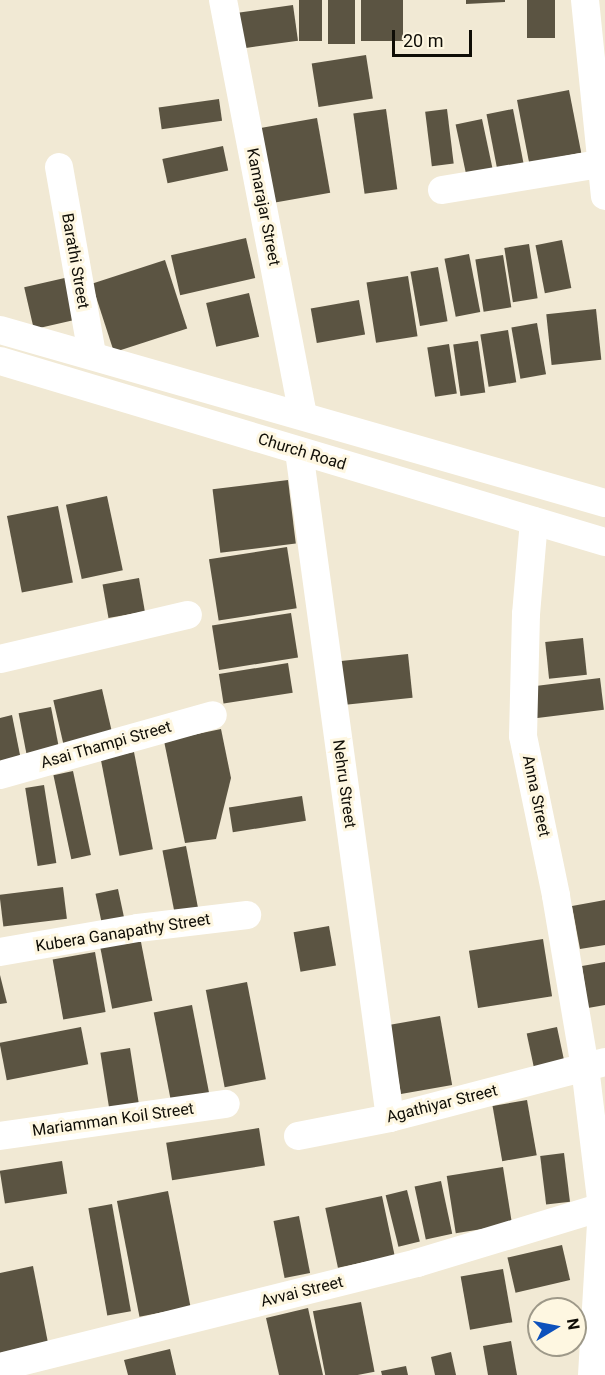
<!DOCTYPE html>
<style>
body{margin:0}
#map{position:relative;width:605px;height:1375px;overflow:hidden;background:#f1e9d4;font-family:Roboto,sans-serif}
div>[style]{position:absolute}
.building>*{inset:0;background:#5b5442;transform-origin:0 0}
.street>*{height:28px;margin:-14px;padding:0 14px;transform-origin:14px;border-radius:14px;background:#fff}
span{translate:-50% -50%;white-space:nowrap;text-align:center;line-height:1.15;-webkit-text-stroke:6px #fef7e1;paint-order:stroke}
.street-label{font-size:16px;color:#0f0d06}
.north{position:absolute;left:527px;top:1297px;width:60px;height:60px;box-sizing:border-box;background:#fef7e1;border:2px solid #9e9989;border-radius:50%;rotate:80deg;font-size:16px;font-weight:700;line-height:24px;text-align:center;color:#0f0d06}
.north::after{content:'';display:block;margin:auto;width:21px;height:27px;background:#0d51bc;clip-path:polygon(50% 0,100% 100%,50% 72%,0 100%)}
.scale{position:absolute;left:392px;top:30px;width:80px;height:27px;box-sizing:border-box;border:3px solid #0f0d06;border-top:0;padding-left:8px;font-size:18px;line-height:21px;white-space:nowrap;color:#0f0d06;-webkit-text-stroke:4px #fef7e1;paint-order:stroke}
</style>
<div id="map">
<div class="building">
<div style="left:299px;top:0;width:23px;height:41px"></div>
<div style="left:328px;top:0;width:27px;height:44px"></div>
<div style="left:361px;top:0;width:42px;height:41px"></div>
<div style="clip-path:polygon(466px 0,505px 0,505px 2px,466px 4px)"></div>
<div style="left:527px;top:0;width:28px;height:38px"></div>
<div style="left:293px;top:5px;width:36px;height:65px;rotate:82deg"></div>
<div style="left:366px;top:55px;width:44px;height:55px;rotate:81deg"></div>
<div style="left:569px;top:90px;width:64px;height:53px;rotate:79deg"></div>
<div style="left:219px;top:99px;width:22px;height:61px;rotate:82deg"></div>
<div style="left:386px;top:109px;width:81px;height:33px;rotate:82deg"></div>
<div style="left:447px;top:109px;width:55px;height:22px;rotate:83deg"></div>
<div style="left:513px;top:109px;width:58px;height:27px;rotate:79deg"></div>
<div style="left:317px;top:118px;width:76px;height:63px;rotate:80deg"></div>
<div style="left:482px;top:119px;width:55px;height:27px;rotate:78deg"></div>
<div style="left:223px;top:146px;width:25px;height:62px;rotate:78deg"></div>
<div style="left:246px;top:238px;width:41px;height:77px;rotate:77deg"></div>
<div style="left:562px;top:240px;width:49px;height:27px;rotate:79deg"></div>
<div style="left:529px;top:244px;width:55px;height:25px;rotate:81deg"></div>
<div style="left:469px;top:254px;width:59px;height:25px;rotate:79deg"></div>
<div style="left:503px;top:255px;width:53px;height:28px;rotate:81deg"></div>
<div style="left:165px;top:260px;width:72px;height:77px;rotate:72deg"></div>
<div style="left:438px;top:267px;width:55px;height:28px;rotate:80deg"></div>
<div style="left:408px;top:276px;width:61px;height:42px;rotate:81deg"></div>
<div style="left:69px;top:277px;width:43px;height:46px;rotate:77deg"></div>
<div style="left:249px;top:293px;width:45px;height:44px;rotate:77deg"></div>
<div style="left:359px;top:300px;width:35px;height:49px;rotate:80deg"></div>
<div style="left:596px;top:309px;width:51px;height:50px;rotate:84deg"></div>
<div style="left:537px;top:323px;width:52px;height:26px;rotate:80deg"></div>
<div style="left:508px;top:330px;width:53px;height:28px;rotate:81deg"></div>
<div style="left:478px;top:341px;width:52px;height:25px;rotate:82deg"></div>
<div style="left:449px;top:344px;width:50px;height:22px;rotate:81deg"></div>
<div style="left:288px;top:480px;width:64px;height:76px;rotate:83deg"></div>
<div style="left:107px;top:496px;width:76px;height:42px;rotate:78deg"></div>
<div style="left:58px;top:506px;width:78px;height:52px;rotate:79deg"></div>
<div style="left:287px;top:547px;width:62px;height:79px;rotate:81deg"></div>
<div style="left:139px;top:578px;width:34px;height:37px;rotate:80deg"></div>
<div style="left:291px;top:613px;width:45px;height:80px;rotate:81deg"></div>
<div style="left:583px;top:638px;width:37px;height:38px;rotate:84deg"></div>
<div style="left:408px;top:654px;width:44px;height:77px;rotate:84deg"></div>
<div style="left:288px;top:663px;width:30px;height:70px;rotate:81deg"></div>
<div style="left:600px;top:678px;width:32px;height:71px;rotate:83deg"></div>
<div style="left:102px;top:689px;width:48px;height:50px;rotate:77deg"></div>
<div style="left:51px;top:707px;width:49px;height:33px;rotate:79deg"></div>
<div style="clip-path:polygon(12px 715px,21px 760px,0 764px,0 718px)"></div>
<div style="clip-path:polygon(221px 729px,231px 778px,216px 839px,185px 843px,164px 741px)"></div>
<div style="left:134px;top:752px;width:99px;height:34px;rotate:79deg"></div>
<div style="left:73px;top:771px;width:86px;height:20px;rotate:78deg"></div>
<div style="left:44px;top:785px;width:79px;height:19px;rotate:81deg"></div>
<div style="left:302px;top:796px;width:25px;height:74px;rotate:81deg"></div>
<div style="left:186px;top:846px;width:67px;height:24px;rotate:79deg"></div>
<div style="left:63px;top:887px;width:32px;height:64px;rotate:83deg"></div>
<div style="left:118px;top:889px;width:34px;height:23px;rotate:78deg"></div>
<div style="clip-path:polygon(605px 900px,605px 945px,580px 949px,572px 906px)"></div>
<div style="left:329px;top:926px;width:40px;height:36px;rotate:80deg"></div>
<div style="left:140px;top:937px;width:65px;height:41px;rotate:79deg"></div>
<div style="left:543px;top:939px;width:58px;height:75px;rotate:81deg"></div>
<div style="left:95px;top:952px;width:61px;height:43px;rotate:80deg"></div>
<div style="clip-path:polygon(605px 962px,605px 1005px,588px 1008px,582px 966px)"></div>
<div style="clip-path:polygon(0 975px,7px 1003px,0 1004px)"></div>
<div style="left:247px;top:982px;width:99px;height:42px;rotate:79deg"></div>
<div style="left:192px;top:1005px;width:93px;height:39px;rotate:79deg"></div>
<div style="left:440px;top:1016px;width:70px;height:52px;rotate:80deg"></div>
<div style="left:81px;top:1027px;width:38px;height:83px;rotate:79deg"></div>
<div style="left:557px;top:1027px;width:35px;height:31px;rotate:78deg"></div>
<div style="left:130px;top:1048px;width:62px;height:30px;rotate:81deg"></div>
<div style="left:527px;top:1100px;width:56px;height:35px;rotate:80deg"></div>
<div style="left:259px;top:1128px;width:38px;height:94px;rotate:81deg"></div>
<div style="left:564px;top:1153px;width:49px;height:24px;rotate:83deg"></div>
<div style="left:62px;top:1161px;width:33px;height:63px;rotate:81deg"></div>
<div style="left:503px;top:1167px;width:58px;height:57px;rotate:81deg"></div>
<div style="left:441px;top:1181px;width:54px;height:27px;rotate:78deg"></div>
<div style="left:407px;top:1190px;width:53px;height:22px;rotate:76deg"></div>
<div style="left:168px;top:1191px;width:118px;height:52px;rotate:79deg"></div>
<div style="left:382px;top:1196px;width:61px;height:58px;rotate:78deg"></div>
<div style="left:112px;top:1204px;width:109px;height:24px;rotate:80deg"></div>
<div style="left:299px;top:1216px;width:58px;height:26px;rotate:79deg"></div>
<div style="left:562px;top:1245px;width:36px;height:56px;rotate:77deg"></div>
<div style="clip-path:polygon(33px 1266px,49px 1348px,0 1358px,0 1273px)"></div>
<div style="left:503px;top:1269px;width:54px;height:43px;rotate:80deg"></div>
<div style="left:361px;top:1302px;width:71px;height:49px;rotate:79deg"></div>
<div style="clip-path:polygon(308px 1308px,323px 1375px,279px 1375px,266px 1318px)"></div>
<div style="clip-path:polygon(511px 1341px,517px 1375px,488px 1375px,483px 1346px)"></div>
<div style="clip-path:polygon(170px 1349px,176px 1375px,128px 1375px,124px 1360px)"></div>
<div style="clip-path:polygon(451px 1352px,456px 1375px,435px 1375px,431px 1357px)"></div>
<div style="clip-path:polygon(406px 1366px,408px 1375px,382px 1375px,381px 1371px)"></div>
</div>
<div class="street">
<div style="left:223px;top:0;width:423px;rotate:79.1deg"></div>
<div style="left:585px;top:0;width:197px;rotate:84.2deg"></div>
<div style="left:59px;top:167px;width:191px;rotate:80deg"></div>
<div style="left:442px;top:190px;width:165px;rotate:-9.4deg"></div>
<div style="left:0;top:330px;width:629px;rotate:15.96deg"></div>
<div style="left:0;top:361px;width:631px;rotate:16.66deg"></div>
<div style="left:299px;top:451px;width:673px;rotate:82.23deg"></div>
<div style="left:534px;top:521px;width:93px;rotate:94.9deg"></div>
<div style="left:526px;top:614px;width:122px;rotate:91.4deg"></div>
<div style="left:523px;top:736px;width:163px;rotate:78.3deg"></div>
<div style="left:556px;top:896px;width:173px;rotate:80.4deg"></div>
<div style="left:585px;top:1067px;width:141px;rotate:83.1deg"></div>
<div style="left:602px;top:1207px;width:168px;rotate:93.4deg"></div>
<div style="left:0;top:659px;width:193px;rotate:-13.2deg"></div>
<div style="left:0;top:775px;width:221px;rotate:-15.7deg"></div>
<div style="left:0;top:952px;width:140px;rotate:-9.9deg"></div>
<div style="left:138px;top:928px;width:110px;rotate:-6.8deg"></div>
<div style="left:0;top:1136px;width:228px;rotate:-8.1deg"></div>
<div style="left:298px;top:1136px;width:94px;rotate:-11.1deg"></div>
<div style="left:390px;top:1118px;width:222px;rotate:-14.6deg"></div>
<div style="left:0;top:1367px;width:430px;rotate:-14deg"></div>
<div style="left:417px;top:1263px;width:193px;rotate:-16.8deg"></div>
</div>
<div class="street-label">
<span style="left:263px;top:207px;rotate:79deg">Kamarajar Street</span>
<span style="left:75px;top:261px;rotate:80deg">Barathi Street</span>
<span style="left:302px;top:452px;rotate:17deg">Church Road</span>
<span style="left:106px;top:745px;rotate:-16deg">Asai Thampi Street</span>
<span style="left:344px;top:784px;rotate:82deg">Nehru Street</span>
<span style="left:536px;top:796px;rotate:78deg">Anna Street</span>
<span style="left:123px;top:933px;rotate:-9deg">Kubera Ganapathy Street</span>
<span style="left:442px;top:1104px;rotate:-14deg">Agathiyar Street</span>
<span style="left:113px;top:1120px;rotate:-8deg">Mariamman Koil Street</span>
<span style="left:302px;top:1292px;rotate:-14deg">Avvai Street</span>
</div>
<div class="north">N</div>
<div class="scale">20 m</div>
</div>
